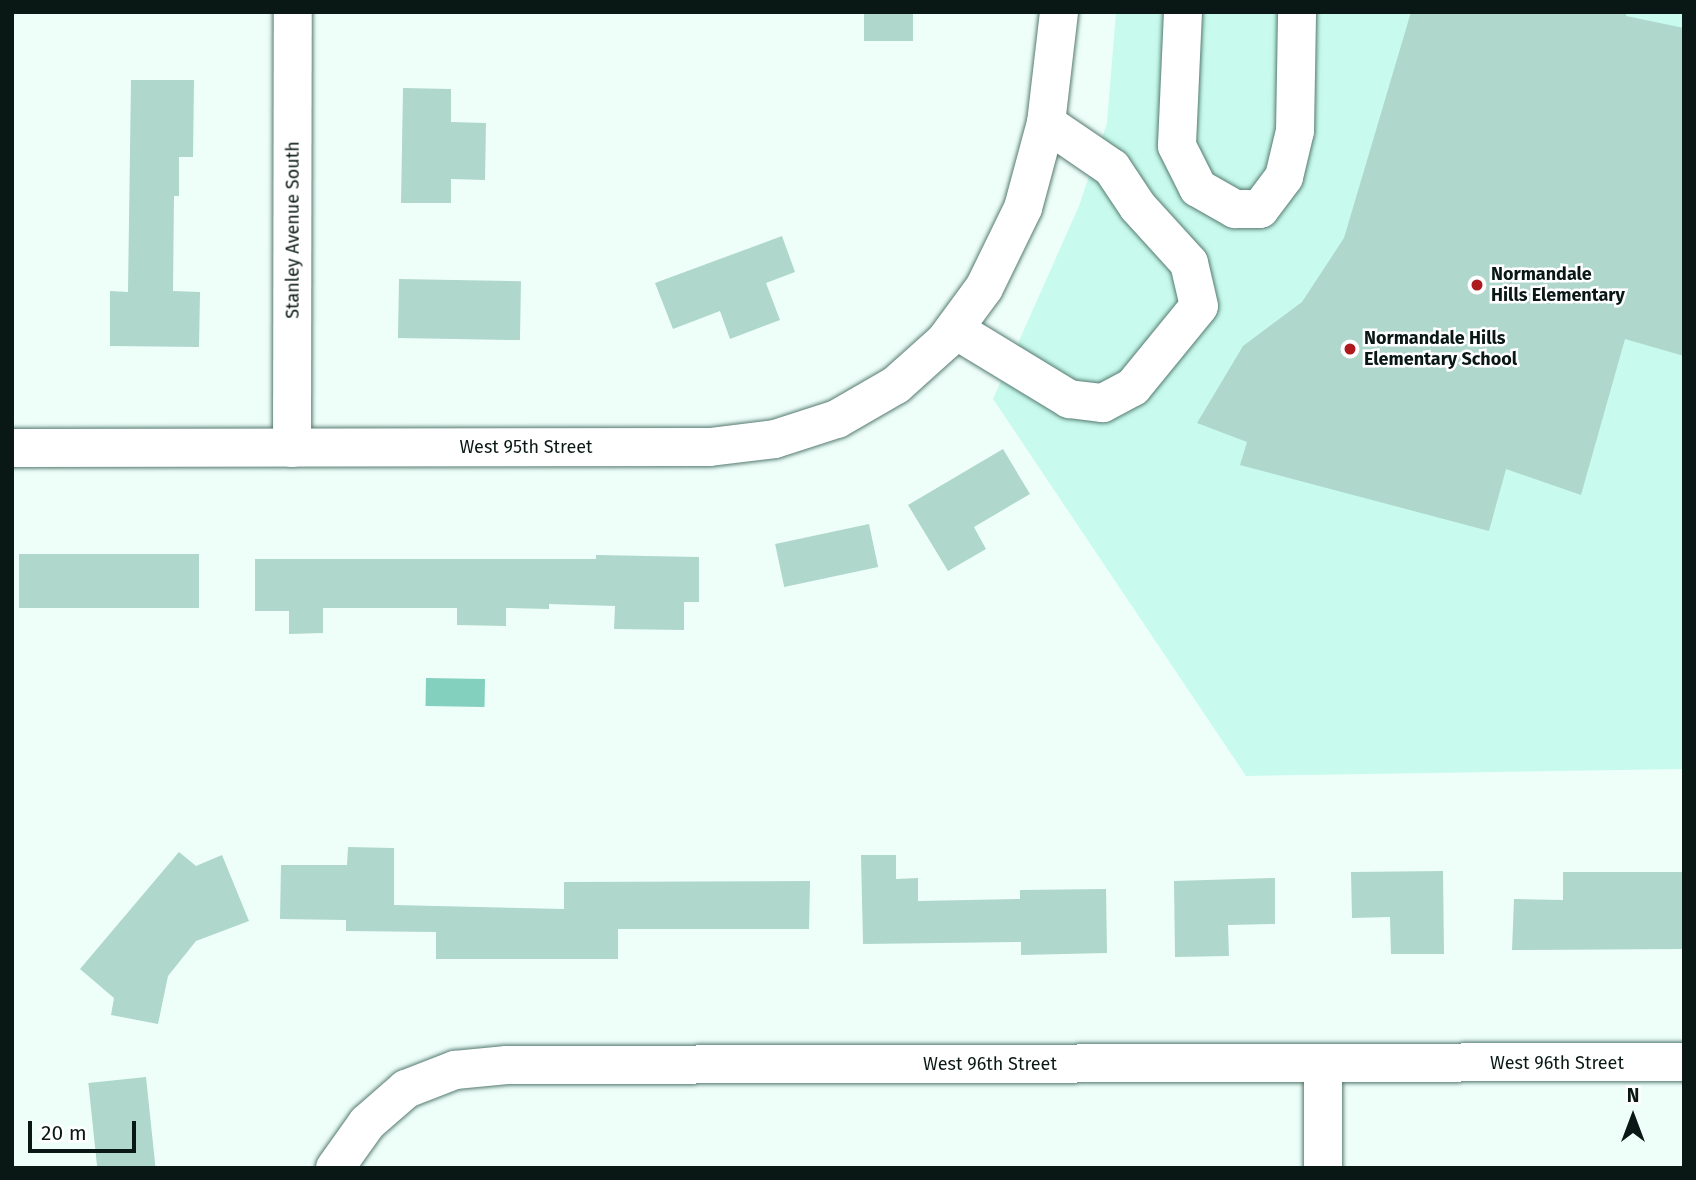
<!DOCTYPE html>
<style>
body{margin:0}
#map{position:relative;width:1696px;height:1180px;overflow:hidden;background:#eefffa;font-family:"Fira Sans",sans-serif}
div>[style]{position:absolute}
.built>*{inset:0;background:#c8fbed}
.water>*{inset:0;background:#82d0bd;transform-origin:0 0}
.building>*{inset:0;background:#afd7cc;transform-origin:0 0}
.roads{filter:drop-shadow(0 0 2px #557a70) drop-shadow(0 0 2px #557a70)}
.minor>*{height:38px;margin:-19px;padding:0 19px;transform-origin:19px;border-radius:19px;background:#fff}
.dots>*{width:19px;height:19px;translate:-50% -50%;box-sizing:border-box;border:4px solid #fff;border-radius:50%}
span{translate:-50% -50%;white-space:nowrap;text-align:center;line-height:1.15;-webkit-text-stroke:5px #fff;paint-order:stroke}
.street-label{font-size:18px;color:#091815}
.poi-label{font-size:18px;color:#091815;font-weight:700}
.left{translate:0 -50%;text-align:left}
.frame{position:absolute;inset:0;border:14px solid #091815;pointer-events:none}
.north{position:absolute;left:1598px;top:1082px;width:70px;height:70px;-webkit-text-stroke:5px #fff;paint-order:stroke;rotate:0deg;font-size:19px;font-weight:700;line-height:28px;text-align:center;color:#091815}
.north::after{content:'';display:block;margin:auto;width:24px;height:32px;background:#091815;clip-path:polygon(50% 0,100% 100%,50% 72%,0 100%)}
.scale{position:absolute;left:28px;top:1121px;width:108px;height:32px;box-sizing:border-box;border:4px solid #091815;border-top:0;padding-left:9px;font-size:21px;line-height:24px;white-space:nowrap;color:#091815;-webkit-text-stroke:5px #fff;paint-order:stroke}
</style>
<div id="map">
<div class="built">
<div style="clip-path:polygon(1116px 12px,1684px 12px,1684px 769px,1246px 776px,993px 399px,1079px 206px,1107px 123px)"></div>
</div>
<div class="water">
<div style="left:426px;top:678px;width:59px;height:28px;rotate:1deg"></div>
</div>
<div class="building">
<div style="left:864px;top:12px;width:49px;height:29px"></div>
<div style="clip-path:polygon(1411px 12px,1627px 12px,1626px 16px,1684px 28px,1684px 356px,1625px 339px,1581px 495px,1506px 469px,1489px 531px,1240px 465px,1247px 442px,1197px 423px,1243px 346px,1302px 302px,1344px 238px)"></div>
<div style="clip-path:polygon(131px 80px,194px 80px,193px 157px,179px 157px,179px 196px,174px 196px,173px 291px,200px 292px,199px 347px,110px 346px,110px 291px,128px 292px)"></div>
<div style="clip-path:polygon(403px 88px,451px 89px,451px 122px,486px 123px,485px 180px,451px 179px,451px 203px,401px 203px)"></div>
<div style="clip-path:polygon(782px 236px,795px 272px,766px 283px,780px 320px,730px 339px,720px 311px,673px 329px,655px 283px)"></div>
<div style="left:399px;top:279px;width:122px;height:59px;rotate:1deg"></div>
<div style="clip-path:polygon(1003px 449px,1030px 494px,974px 527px,986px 549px,948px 571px,908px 505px)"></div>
<div style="left:869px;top:524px;width:44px;height:96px;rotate:78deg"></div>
<div style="left:19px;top:554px;width:180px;height:54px"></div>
<div style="clip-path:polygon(596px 555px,699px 557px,699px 602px,684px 602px,684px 630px,614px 629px,615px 606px,549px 604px,549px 609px,506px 608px,506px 626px,457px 625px,457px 608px,323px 608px,323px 633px,289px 634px,289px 611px,255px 611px,255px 559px,596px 559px)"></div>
<div style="clip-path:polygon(348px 847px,394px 848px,394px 905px,564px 909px,564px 882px,810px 881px,809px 929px,618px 929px,618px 959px,436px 959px,436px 932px,346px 931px,346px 920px,280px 919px,281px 865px,347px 865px)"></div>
<div style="clip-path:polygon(179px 852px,196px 866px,222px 855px,249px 921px,196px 941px,168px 976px,158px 1024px,111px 1015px,114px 998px,80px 969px)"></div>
<div style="clip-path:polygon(861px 855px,896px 855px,896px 879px,918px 878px,918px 901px,1020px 899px,1020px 890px,1106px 889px,1107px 953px,1021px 955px,1021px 942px,863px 944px)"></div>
<div style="clip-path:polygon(1443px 871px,1444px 954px,1391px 954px,1390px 917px,1352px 918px,1351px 872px)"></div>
<div style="clip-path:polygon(1563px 872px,1684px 872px,1684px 949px,1512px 950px,1514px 899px,1563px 900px)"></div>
<div style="clip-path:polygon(1275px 878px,1275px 924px,1228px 925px,1229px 956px,1175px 957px,1174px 881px)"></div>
<div style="left:146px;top:1077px;width:92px;height:58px;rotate:84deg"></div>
</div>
<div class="roads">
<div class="minor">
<div style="left:1183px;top:12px;width:134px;rotate:92.6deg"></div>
<div style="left:1177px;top:146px;width:47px;rotate:63.4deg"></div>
<div style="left:1198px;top:188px;width:43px;rotate:29.6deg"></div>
<div style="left:1235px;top:209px;width:25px"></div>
<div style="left:1260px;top:209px;width:40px;rotate:-53deg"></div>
<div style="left:1284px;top:177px;width:47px;rotate:-76.6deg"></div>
<div style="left:1295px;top:131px;width:119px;rotate:-89deg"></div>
<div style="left:954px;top:329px;width:135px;rotate:31.3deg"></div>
<div style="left:1069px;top:399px;width:34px;rotate:7deg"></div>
<div style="left:1103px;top:403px;width:34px;rotate:-28deg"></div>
<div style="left:1133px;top:387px;width:104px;rotate:-50.8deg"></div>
<div style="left:1199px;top:306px;width:44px;rotate:-103.1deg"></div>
<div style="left:1189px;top:263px;width:76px;rotate:-132.3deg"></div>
<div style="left:1138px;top:207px;width:47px;rotate:-123.7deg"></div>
<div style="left:1112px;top:168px;width:80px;rotate:-145.7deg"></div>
<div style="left:12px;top:448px;width:698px;rotate:-0.08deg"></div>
<div style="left:710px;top:447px;width:65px;rotate:-7deg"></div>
<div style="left:775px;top:439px;width:65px;rotate:-17.9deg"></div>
<div style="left:837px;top:419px;width:68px;rotate:-30deg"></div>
<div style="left:896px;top:385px;width:66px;rotate:-41.9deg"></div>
<div style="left:945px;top:341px;width:66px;rotate:-53.7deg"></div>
<div style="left:984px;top:288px;width:89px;rotate:-64deg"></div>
<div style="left:1023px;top:208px;width:88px;rotate:-74.9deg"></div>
<div style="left:1046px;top:123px;width:112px;rotate:-83.3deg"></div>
<div style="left:292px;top:448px;width:436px;rotate:-89.9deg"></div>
<div style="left:1323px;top:1064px;width:104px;rotate:90deg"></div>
<div style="left:335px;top:1168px;width:55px;rotate:-54.6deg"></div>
<div style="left:367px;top:1123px;width:52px;rotate:-41.1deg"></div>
<div style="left:406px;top:1089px;width:53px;rotate:-21.2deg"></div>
<div style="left:455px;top:1070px;width:52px;rotate:-5.5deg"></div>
<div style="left:507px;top:1065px;width:1177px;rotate:-0.15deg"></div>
</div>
</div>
<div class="dots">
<div style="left:1477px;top:285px;background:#ad1b1e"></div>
<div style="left:1350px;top:349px;background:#ad1b1e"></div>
</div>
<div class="street-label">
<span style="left:293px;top:230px;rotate:-90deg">Stanley Avenue South</span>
<span style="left:526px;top:447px">West 95th Street</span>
<span style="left:1557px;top:1063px">West 96th Street</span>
<span style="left:990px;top:1064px">West 96th Street</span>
</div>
<div class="poi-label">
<span class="left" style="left:1491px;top:285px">Normandale<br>Hills Elementary</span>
<span class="left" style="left:1364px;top:349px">Normandale Hills<br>Elementary School</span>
</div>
<div class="frame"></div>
<div class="north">N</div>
<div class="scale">20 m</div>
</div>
